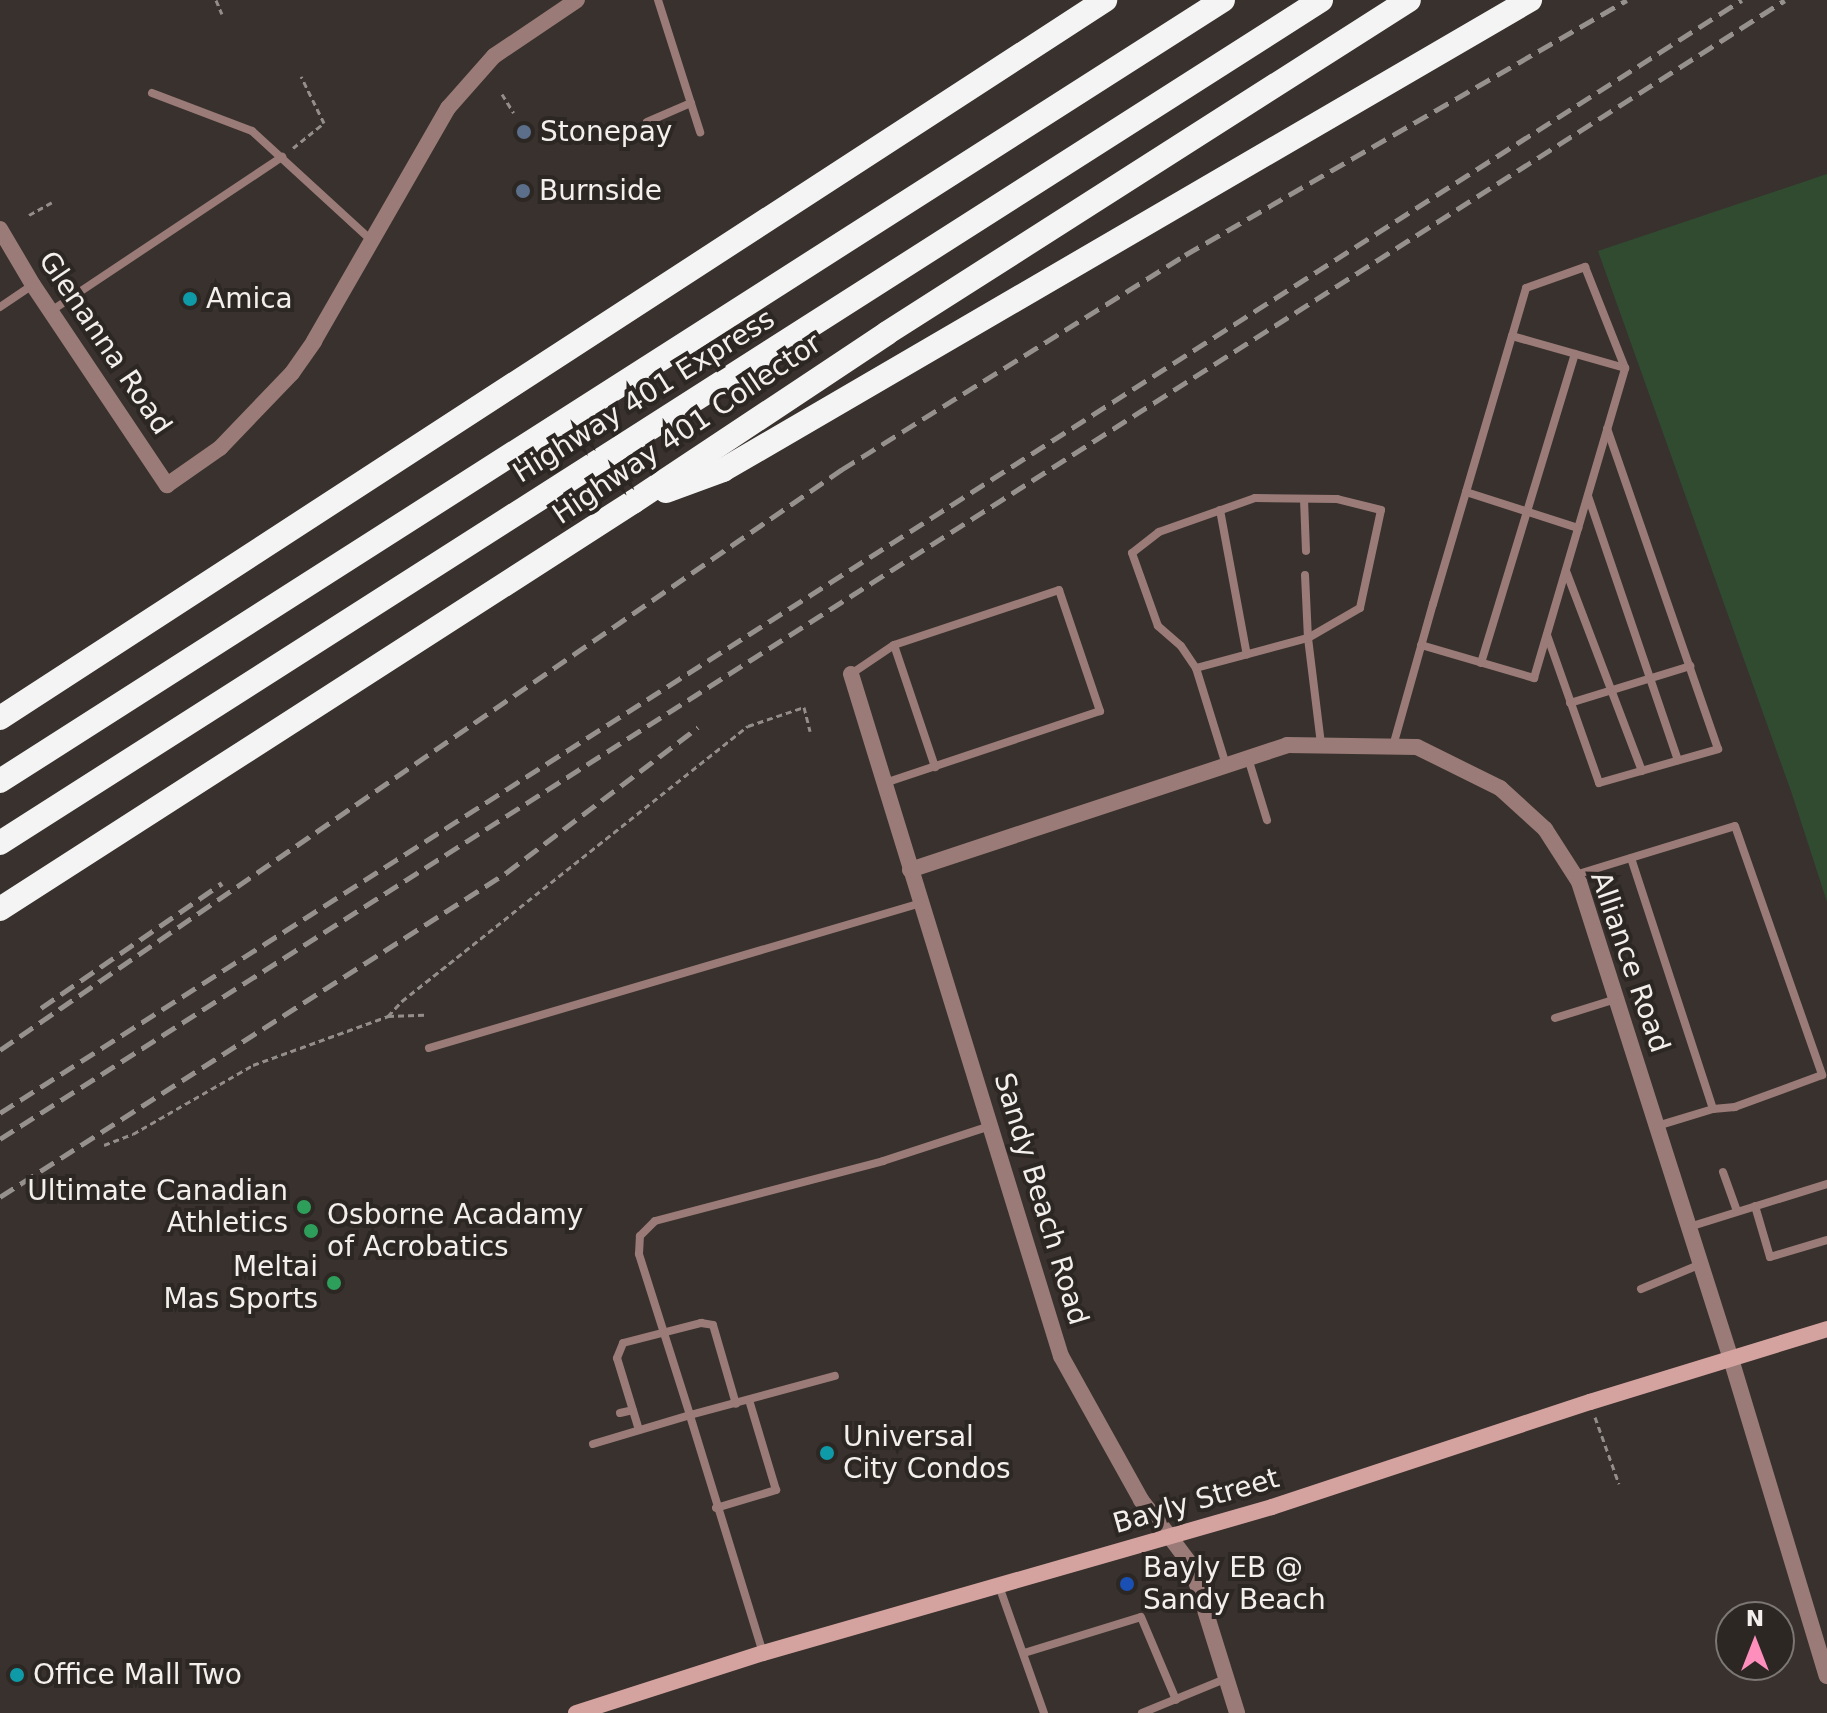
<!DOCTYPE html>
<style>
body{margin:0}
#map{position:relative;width:1827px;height:1713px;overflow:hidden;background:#38312d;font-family:"DejaVu Sans",sans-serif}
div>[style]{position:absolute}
.green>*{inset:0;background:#304b30}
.path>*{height:3px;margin-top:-1.5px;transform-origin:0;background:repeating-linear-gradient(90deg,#948e8b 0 6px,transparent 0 10px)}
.service>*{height:8px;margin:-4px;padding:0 4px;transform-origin:4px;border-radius:4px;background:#9a7b78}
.minor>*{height:16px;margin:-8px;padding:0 8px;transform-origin:8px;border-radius:8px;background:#9a7b78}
.tertiary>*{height:16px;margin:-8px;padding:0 8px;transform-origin:8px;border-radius:8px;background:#9a7b78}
.secondary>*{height:16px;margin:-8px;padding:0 8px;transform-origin:8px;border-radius:8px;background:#d5a39f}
.motorway>*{height:24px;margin:-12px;padding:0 12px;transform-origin:12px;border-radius:12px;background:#f4f4f4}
.rail>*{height:5px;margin-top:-2.5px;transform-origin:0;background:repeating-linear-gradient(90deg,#97918e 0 16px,transparent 0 24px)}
.dots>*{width:22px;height:22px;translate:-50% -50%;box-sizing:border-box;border:4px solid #2d2724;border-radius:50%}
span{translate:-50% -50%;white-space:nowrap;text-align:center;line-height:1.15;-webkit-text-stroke:8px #2d2724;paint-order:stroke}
.poi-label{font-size:28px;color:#f3efec}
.left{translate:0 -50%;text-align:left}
.right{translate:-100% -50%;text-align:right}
.street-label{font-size:28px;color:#f3efec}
.north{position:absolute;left:1715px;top:1601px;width:80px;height:80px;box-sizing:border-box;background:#2d2724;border:2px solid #7c7774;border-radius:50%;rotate:0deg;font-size:22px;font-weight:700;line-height:32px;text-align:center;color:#f3efec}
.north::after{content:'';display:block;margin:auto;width:28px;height:36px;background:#fe8ebb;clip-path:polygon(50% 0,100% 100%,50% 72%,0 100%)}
</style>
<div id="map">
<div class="green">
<div style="clip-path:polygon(1827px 174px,1827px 902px,1792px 794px,1598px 251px)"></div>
</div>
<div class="path">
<div style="left:216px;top:0;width:15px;rotate:67deg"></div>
<div style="left:502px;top:94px;width:22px;rotate:58deg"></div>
<div style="left:293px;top:148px;width:40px;rotate:-39deg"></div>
<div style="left:324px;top:123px;width:52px;rotate:-116.1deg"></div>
<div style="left:29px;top:215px;width:26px;rotate:-29deg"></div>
<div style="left:388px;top:1016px;width:21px;rotate:-47deg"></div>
<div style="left:402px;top:1001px;width:442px;rotate:-38.5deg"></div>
<div style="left:748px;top:726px;width:59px;rotate:-18.7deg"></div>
<div style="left:804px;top:707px;width:25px;rotate:76deg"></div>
<div style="left:104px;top:1145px;width:31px;rotate:-21deg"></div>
<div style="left:133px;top:1134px;width:138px;rotate:-29.9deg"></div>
<div style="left:253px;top:1065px;width:144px;rotate:-19.9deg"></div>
<div style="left:388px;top:1016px;width:36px;rotate:-2deg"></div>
<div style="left:1595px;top:1417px;width:71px;rotate:70.3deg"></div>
</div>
<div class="service">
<div style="left:658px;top:0;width:139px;rotate:72.3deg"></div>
<div style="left:152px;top:93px;width:107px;rotate:20.8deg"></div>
<div style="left:252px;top:131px;width:164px;rotate:42.5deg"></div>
<div style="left:647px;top:122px;width:48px;rotate:-23.4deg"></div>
<div style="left:0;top:307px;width:40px;rotate:-34deg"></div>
<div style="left:51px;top:311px;width:278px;rotate:-33.7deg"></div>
<div style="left:1466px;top:492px;width:118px;rotate:17.8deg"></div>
<div style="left:1588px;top:496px;width:279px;rotate:71.2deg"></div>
<div style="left:1304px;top:499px;width:52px;rotate:87.8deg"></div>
<div style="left:1220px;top:510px;width:147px;rotate:79.5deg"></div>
<div style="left:1566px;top:571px;width:214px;rotate:69.2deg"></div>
<div style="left:1305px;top:575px;width:63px;rotate:87.3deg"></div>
<div style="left:1308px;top:638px;width:107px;rotate:83deg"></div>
<div style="left:1547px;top:635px;width:157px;rotate:70.6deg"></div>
<div style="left:1599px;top:783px;width:124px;rotate:-15.9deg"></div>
<div style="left:1718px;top:749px;width:339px;rotate:-109.1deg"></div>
<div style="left:894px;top:645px;width:129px;rotate:71.4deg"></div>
<div style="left:1421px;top:645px;width:118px;rotate:16.3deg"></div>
<div style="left:1534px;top:678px;width:323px;rotate:-73.6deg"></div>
<div style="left:1481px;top:663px;width:323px;rotate:-73.1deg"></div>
<div style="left:1196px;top:668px;width:116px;rotate:-15deg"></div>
<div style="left:1308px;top:638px;width:60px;rotate:-30deg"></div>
<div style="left:1360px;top:608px;width:100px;rotate:-77.9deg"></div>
<div style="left:1381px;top:510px;width:45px;rotate:-166deg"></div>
<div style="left:1337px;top:499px;width:82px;rotate:-179.3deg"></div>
<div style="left:1255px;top:498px;width:102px;rotate:160.5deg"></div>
<div style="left:1159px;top:532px;width:34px;rotate:142deg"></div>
<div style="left:1132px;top:553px;width:77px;rotate:70.4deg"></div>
<div style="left:1158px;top:626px;width:30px;rotate:41deg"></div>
<div style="left:1181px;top:646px;width:27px;rotate:56deg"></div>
<div style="left:1196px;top:668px;width:102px;rotate:72.8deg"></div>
<div style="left:851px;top:674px;width:52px;rotate:-34deg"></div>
<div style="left:894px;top:645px;width:174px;rotate:-18.4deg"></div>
<div style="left:1059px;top:590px;width:128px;rotate:71.3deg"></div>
<div style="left:1100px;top:711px;width:227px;rotate:161.5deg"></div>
<div style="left:1570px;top:703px;width:126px;rotate:-17.1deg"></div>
<div style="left:1393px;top:746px;width:148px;rotate:-74.3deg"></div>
<div style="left:1433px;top:604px;width:117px;rotate:-73.6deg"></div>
<div style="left:1466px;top:492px;width:163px;rotate:-73.6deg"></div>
<div style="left:1512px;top:336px;width:50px;rotate:-73.7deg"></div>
<div style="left:1526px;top:288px;width:63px;rotate:-19.6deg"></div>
<div style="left:1585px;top:267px;width:109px;rotate:68.4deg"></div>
<div style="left:1625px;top:368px;width:117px;rotate:-164.2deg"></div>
<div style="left:1248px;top:758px;width:65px;rotate:73deg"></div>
<div style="left:1631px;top:858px;width:264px;rotate:71.9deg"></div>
<div style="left:1575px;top:875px;width:167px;rotate:-17deg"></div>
<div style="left:1735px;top:826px;width:264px;rotate:70.7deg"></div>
<div style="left:1822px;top:1075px;width:93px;rotate:159.8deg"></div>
<div style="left:1735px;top:1107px;width:22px;rotate:175deg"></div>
<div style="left:1713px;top:1109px;width:59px;rotate:163.1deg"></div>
<div style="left:1555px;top:1018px;width:64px;rotate:-17.3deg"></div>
<div style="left:429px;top:1048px;width:513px;rotate:-16.42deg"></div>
<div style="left:1723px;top:1172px;width:41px;rotate:70.3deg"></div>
<div style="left:1755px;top:1206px;width:53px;rotate:73.6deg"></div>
<div style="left:1770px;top:1257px;width:59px;rotate:-16.6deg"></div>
<div style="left:1689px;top:1227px;width:145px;rotate:-17.3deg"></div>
<div style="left:1641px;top:1289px;width:65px;rotate:-22.6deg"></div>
<div style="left:620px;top:1413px;width:13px;rotate:-13deg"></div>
<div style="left:639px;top:1430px;width:75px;rotate:-107deg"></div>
<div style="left:617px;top:1358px;width:16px;rotate:-68deg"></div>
<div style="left:623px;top:1343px;width:81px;rotate:-14.4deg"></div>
<div style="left:701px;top:1323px;width:12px;rotate:9deg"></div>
<div style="left:713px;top:1325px;width:82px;rotate:73.8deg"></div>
<div style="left:593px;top:1444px;width:101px;rotate:-16.6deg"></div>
<div style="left:690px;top:1415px;width:169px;rotate:-107.6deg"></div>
<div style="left:639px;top:1254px;width:18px;rotate:-87deg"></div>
<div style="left:640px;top:1236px;width:21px;rotate:-45deg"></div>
<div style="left:655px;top:1221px;width:236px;rotate:-14.7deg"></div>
<div style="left:883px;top:1161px;width:113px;rotate:-18.1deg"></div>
<div style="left:716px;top:1508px;width:63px;rotate:-16.7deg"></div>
<div style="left:776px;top:1490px;width:94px;rotate:-106.7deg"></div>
<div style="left:999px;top:1586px;width:135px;rotate:70.5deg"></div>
<div style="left:763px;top:1653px;width:249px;rotate:-107.1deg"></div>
<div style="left:690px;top:1415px;width:150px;rotate:-15.1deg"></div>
<div style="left:1024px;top:1653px;width:122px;rotate:-17.1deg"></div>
<div style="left:1141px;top:1617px;width:90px;rotate:67.1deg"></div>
<div style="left:1142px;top:1713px;width:90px;rotate:-22.3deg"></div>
</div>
<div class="minor">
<div style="left:851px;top:674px;width:714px;rotate:72.89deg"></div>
<div style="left:1061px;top:1356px;width:165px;rotate:60.9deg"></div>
<div style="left:1141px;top:1500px;width:47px;rotate:51.9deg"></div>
<div style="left:910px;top:870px;width:397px;rotate:-18.3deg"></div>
<div style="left:1287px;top:745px;width:130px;rotate:0.9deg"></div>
<div style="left:1417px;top:747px;width:93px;rotate:26.3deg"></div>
<div style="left:1500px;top:788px;width:61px;rotate:42.3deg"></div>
<div style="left:1545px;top:829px;width:63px;rotate:57.3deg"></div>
<div style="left:1579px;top:882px;width:501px;rotate:72.33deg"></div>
<div style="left:1731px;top:1359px;width:331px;rotate:73.2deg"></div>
</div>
<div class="tertiary">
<div style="left:0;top:229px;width:65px;rotate:59.5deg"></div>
<div style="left:33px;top:285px;width:241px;rotate:56.2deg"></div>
<div style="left:167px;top:485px;width:65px;rotate:-34.9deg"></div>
<div style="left:220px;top:448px;width:104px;rotate:-46.2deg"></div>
<div style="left:292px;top:373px;width:39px;rotate:-55deg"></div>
<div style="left:314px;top:341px;width:269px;rotate:-60.1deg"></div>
<div style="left:448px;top:108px;width:69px;rotate:-48.5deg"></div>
<div style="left:494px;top:56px;width:100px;rotate:-34deg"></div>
<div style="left:1170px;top:1537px;width:35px;rotate:53deg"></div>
<div style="left:1191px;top:1565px;width:155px;rotate:72.7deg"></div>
</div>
<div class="secondary">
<div style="left:576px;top:1713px;width:196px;rotate:-17.8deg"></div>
<div style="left:763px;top:1653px;width:530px;rotate:-16deg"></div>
<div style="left:1272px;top:1507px;width:335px;rotate:-18.3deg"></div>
<div style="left:1590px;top:1402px;width:248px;rotate:-17.1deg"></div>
</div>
<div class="motorway">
<div style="left:666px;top:491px;width:61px;rotate:-20.2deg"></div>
<div style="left:723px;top:470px;width:934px;rotate:-30.22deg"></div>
<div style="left:0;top:718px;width:1318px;rotate:-33.01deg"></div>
<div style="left:0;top:781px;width:1451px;rotate:-32.56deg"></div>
<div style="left:0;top:843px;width:1567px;rotate:-32.54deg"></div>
<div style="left:0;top:909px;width:753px;rotate:-32.74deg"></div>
<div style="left:633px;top:502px;width:305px;rotate:-33.6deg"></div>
<div style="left:887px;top:333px;width:619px;rotate:-32.54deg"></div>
</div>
<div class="rail">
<div style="left:41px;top:1008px;width:220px;rotate:-34.6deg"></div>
<div style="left:0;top:1050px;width:1022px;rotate:-34.59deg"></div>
<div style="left:841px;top:470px;width:406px;rotate:-32deg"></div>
<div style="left:1185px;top:255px;width:510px;rotate:-29.98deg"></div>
<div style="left:0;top:1113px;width:2067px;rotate:-32.58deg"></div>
<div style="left:0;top:1139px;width:2117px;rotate:-32.54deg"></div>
<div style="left:0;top:1197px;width:601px;rotate:-32.63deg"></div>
<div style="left:506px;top:873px;width:241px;rotate:-37.2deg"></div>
</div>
<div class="dots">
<div style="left:524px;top:132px;background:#5c6f8a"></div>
<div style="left:523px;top:191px;background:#5c6f8a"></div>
<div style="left:190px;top:299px;background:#0f9aa8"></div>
<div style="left:304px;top:1207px;background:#2e9e5b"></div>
<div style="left:311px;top:1231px;background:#2e9e5b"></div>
<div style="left:334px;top:1283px;background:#2e9e5b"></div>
<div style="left:827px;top:1453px;background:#0f9aa8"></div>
<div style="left:1127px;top:1584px;background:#1a4fb4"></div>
<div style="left:17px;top:1675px;background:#0f9aa8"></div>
</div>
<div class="poi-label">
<span class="left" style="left:540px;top:132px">Stonepay</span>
<span class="left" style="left:539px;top:191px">Burnside</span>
<span class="left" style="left:206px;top:299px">Amica</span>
<span class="right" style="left:288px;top:1207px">Ultimate Canadian<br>Athletics</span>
<span class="left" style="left:327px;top:1231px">Osborne Acadamy<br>of Acrobatics</span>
<span class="right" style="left:318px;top:1283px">Meltai<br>Mas Sports</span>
<span class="left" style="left:843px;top:1453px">Universal<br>City Condos</span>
<span class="left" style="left:1143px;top:1584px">Bayly EB @<br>Sandy Beach</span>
<span class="left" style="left:33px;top:1675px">Office Mall Two</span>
</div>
<div class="street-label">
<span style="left:105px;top:343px;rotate:56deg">Glenanna Road</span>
<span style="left:644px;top:396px;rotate:-32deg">Highway 401 Express</span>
<span style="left:687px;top:429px;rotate:-34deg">Highway 401 Collector</span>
<span style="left:1630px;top:962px;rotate:71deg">Alliance Road</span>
<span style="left:1041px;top:1199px;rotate:73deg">Sandy Beach Road</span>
<span style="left:1196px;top:1501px;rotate:-16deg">Bayly Street</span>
</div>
<div class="north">N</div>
</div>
